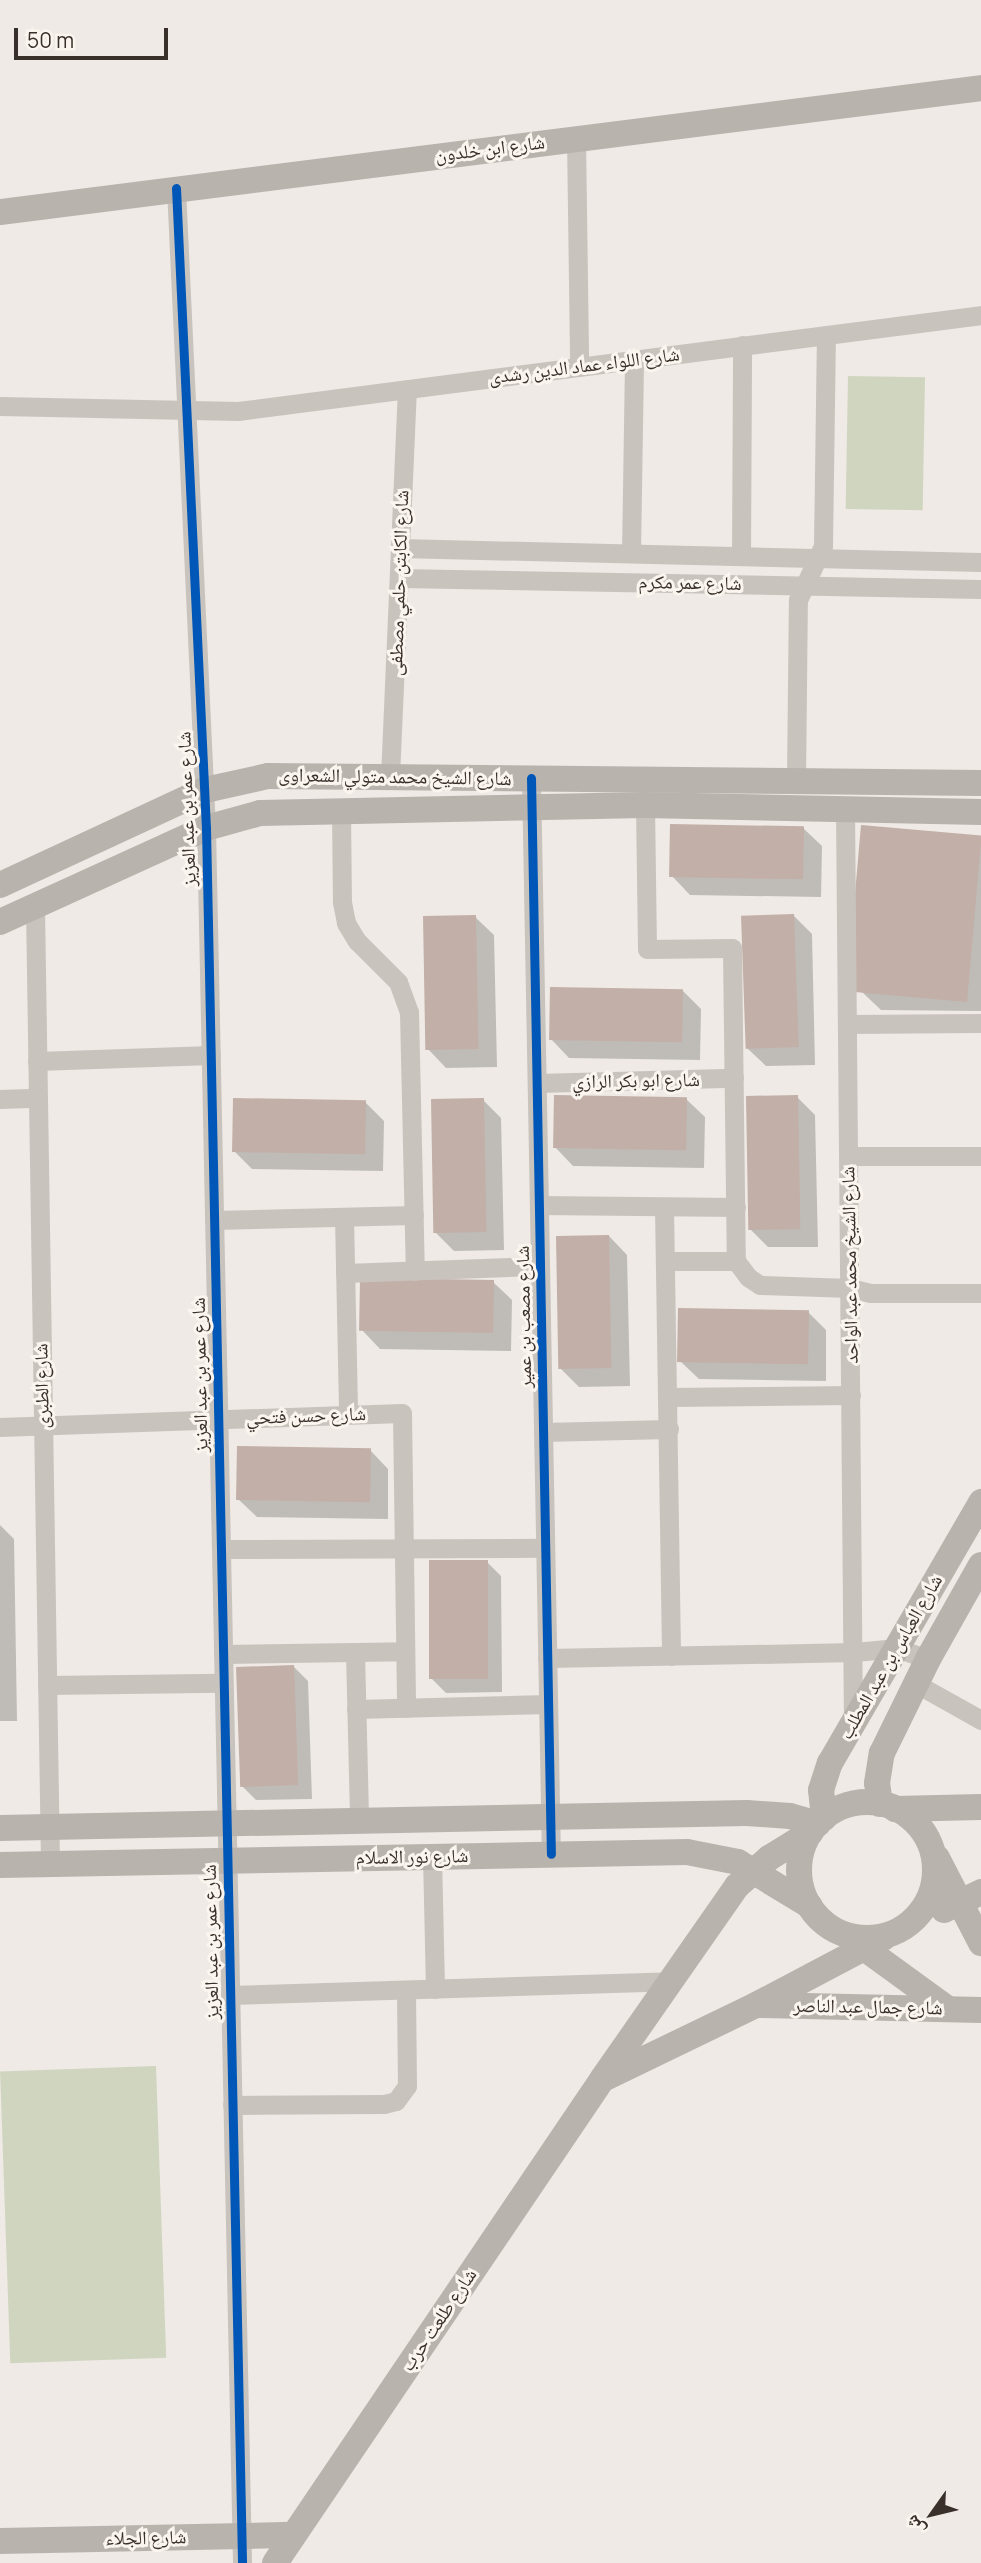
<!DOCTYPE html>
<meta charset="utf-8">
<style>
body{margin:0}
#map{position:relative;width:981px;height:2563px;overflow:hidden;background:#efeae5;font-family:Manrope,"Noto Naskh Arabic",sans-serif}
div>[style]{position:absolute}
.green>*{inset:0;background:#d0d5c0;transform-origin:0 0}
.shadow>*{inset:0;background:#0003}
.building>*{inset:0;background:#c2afa7;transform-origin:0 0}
.street>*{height:19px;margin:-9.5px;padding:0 9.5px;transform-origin:9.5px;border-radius:9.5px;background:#c9c3be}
.secondary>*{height:26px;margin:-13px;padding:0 13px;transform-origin:13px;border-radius:13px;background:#b9b3ae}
.secondary>.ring{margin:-13px;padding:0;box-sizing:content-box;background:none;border:26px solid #b9b3ae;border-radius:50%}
.cycleway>*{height:9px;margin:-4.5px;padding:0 4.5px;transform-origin:4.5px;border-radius:4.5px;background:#0057b8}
span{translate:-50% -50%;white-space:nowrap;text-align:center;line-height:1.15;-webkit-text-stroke:6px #faf5ee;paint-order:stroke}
.street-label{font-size:19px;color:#3a302b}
.north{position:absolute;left:897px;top:2479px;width:70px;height:70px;-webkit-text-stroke:5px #faf5ee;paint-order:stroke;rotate:236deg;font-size:19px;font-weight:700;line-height:28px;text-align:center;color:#3a302b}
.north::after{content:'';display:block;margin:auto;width:24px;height:32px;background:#3a302b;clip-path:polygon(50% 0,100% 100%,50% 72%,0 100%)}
.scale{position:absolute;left:14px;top:28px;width:154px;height:32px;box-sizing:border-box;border:4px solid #3a302b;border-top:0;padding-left:9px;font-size:21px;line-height:24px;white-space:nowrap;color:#3a302b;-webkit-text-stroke:5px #faf5ee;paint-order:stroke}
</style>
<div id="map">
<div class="green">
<div style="left:848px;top:376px;width:77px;height:133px;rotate:1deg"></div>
<div style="left:156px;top:2066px;width:292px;height:156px;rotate:88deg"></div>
</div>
<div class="shadow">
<div style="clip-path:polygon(803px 828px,822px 846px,821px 897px,690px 895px,672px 876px)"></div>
<div style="clip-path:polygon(981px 838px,981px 1011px,881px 1010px,862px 992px)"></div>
<div style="clip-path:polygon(794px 916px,812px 934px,815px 1065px,766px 1066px,747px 1048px)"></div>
<div style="clip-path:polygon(475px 917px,494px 935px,497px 1067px,446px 1068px,428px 1049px)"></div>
<div style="clip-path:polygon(683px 991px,701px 1009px,700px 1060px,569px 1058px,551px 1039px)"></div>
<div style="clip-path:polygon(797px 1097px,815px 1115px,818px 1247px,768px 1247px,750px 1229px)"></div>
<div style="clip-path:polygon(686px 1099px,705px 1117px,704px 1168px,573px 1166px,555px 1147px)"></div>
<div style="clip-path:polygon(483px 1100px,501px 1118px,504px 1250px,454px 1251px,435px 1232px)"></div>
<div style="clip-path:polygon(365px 1102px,384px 1121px,383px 1171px,252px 1169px,234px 1151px)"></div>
<div style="clip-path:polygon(609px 1236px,627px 1255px,630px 1386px,579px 1387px,561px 1369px)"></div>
<div style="clip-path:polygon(493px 1282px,512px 1300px,511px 1351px,380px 1349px,362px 1330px)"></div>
<div style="clip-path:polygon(808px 1312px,826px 1330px,826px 1381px,699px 1379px,680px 1361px)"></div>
<div style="clip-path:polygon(370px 1450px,388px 1469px,388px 1519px,257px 1517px,238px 1499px)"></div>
<div style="clip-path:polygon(0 1525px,14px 1539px,17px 1721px,0 1721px)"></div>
<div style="clip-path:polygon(487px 1562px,501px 1576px,502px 1692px,446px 1693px,432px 1679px)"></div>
<div style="clip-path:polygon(294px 1667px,308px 1681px,312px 1799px,256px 1800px,242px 1786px)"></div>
</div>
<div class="building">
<div style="left:670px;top:824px;width:134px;height:53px;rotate:1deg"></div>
<div style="left:861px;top:825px;width:121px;height:167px;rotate:5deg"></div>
<div style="left:794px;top:914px;width:133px;height:53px;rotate:88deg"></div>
<div style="left:476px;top:915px;width:134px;height:53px;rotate:89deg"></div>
<div style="left:550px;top:987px;width:133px;height:53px;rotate:1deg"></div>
<div style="left:554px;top:1095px;width:133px;height:53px;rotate:1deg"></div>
<div style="left:798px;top:1095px;width:134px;height:52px;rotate:89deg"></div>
<div style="left:233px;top:1098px;width:133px;height:54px;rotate:1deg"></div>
<div style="left:484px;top:1098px;width:134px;height:53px;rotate:89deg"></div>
<div style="left:609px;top:1235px;width:133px;height:53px;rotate:89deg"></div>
<div style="left:494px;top:1280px;width:53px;height:134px;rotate:91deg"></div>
<div style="left:678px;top:1308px;width:131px;height:54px;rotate:1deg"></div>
<div style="left:237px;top:1446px;width:134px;height:54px;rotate:1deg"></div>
<div style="left:488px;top:1560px;width:119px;height:59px;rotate:90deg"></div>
<div style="left:294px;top:1665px;width:120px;height:58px;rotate:88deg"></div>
</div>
<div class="street">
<div style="left:576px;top:138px;width:229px;rotate:89.2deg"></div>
<div style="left:176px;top:188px;width:641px;rotate:87.32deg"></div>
<div style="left:206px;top:828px;width:1735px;rotate:88.81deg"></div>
<div style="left:0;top:406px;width:238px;rotate:1.2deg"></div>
<div style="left:238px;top:411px;width:749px;rotate:-7.36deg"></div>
<div style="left:400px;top:548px;width:581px;rotate:1.38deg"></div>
<div style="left:631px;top:553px;width:193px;rotate:-89.1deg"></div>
<div style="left:741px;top:556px;width:211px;rotate:-89.7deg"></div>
<div style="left:399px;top:578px;width:582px;rotate:1.08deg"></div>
<div style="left:390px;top:777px;width:388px;rotate:-87.5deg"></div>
<div style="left:531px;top:778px;width:1076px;rotate:88.94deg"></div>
<div style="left:796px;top:781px;width:181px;rotate:-89.4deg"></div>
<div style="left:798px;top:600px;width:60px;rotate:-65.2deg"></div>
<div style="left:823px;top:546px;width:211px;rotate:-89.2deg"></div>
<div style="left:645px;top:805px;width:144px;rotate:89.2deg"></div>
<div style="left:647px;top:949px;width:85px;rotate:-0.7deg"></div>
<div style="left:732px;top:948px;width:313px;rotate:89.3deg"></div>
<div style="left:845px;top:808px;width:914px;rotate:89.5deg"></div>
<div style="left:341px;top:810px;width:92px;rotate:89.4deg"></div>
<div style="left:342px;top:902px;width:21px;rotate:79deg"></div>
<div style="left:346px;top:923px;width:21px;rotate:59deg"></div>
<div style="left:357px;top:941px;width:58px;rotate:45deg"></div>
<div style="left:398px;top:982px;width:32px;rotate:70deg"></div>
<div style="left:409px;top:1012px;width:259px;rotate:88.7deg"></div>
<div style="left:35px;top:908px;width:955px;rotate:89.1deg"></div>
<div style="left:847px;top:1024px;width:134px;rotate:-0.4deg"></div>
<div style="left:37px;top:1061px;width:174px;rotate:-2deg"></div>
<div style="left:537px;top:1083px;width:197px;rotate:-1.5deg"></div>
<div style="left:0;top:1099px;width:38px;rotate:-2deg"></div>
<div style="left:849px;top:1156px;width:132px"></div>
<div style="left:539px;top:1205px;width:197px;rotate:0.6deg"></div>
<div style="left:664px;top:1207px;width:449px;rotate:89.1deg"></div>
<div style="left:344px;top:1217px;width:197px;rotate:88.8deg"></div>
<div style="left:214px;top:1220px;width:200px;rotate:-1.4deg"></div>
<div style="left:665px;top:1261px;width:71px"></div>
<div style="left:736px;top:1261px;width:20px;rotate:53deg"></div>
<div style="left:748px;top:1277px;width:14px;rotate:34deg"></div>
<div style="left:760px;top:1285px;width:90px;rotate:1.9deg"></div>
<div style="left:850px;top:1288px;width:21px;rotate:14deg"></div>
<div style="left:870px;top:1293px;width:111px"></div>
<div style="left:345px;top:1273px;width:195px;rotate:-2.1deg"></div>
<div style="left:669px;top:1397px;width:182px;rotate:-0.6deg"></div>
<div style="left:0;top:1427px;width:402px;rotate:-2deg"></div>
<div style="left:402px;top:1413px;width:295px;rotate:89.2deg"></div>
<div style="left:543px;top:1432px;width:126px;rotate:-1.4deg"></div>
<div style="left:221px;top:1549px;width:324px;rotate:-0.2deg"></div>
<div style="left:355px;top:1652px;width:169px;rotate:88.6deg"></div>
<div style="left:223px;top:1654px;width:182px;rotate:-0.9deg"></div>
<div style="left:547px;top:1658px;width:308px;rotate:-1.1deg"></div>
<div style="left:855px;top:1652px;width:42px;rotate:-5.4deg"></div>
<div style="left:897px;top:1648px;width:33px;rotate:20deg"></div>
<div style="left:915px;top:1683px;width:76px;rotate:29.3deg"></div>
<div style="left:47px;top:1685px;width:176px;rotate:-0.7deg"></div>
<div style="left:356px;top:1709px;width:192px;rotate:-1.5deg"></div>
<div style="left:432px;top:1856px;width:133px;rotate:88.7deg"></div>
<div style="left:230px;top:1995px;width:441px;rotate:-1.8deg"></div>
<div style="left:232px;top:2105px;width:152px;rotate:-0.4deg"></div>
<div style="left:384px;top:2104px;width:12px;rotate:-14deg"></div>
<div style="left:396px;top:2101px;width:19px;rotate:-54deg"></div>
<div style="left:407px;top:2086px;width:96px;rotate:-90.6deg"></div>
</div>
<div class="secondary">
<div style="left:0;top:212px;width:989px;rotate:-7.2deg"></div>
<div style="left:0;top:885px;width:226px;rotate:-24.9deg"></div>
<div style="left:205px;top:790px;width:65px;rotate:-12.5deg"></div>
<div style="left:268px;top:776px;width:713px;rotate:0.56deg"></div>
<div style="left:0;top:922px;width:226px;rotate:-24.5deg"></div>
<div style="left:206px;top:828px;width:56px;rotate:-15.5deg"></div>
<div style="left:260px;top:813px;width:385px;rotate:-1.2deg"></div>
<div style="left:645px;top:805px;width:336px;rotate:1.2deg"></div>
<div class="ring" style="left:799px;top:1802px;width:110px;height:110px"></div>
<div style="left:880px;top:1804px;width:21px;rotate:-98deg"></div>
<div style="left:877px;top:1783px;width:30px;rotate:-81deg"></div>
<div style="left:882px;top:1753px;width:105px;rotate:-63.9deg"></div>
<div style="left:928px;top:1659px;width:108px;rotate:-60.6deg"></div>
<div style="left:895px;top:1809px;width:86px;rotate:-1.3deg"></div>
<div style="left:824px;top:1818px;width:28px;rotate:-96deg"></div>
<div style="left:821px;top:1790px;width:28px;rotate:-72deg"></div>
<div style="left:830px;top:1763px;width:302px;rotate:-59.9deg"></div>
<div style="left:0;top:1828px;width:747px;rotate:-1.15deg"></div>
<div style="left:747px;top:1813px;width:43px;rotate:4deg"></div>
<div style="left:790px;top:1816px;width:29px;rotate:16deg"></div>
<div style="left:937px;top:1858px;width:96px;rotate:62.6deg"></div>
<div style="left:0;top:1865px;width:687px;rotate:-1.08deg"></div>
<div style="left:687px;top:1852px;width:52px;rotate:11.1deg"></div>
<div style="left:738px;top:1862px;width:84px;rotate:31.4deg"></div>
<div style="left:944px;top:1910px;width:41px;rotate:-25.9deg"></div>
<div style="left:853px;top:1940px;width:117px;rotate:36deg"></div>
<div style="left:761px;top:2005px;width:220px;rotate:1.3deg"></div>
<div style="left:605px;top:2078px;width:168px;rotate:-25.8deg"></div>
<div style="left:756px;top:2005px;width:144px;rotate:-27.8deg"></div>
<div style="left:0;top:2541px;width:293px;rotate:-1.2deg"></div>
<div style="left:275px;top:2563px;width:585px;rotate:-55.93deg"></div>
<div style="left:603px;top:2078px;width:234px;rotate:-55.1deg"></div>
<div style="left:737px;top:1886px;width:43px;rotate:-41.2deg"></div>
<div style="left:769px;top:1858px;width:49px;rotate:-31.8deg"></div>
</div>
<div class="cycleway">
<div style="left:176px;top:188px;width:641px;rotate:87.32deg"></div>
<div style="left:206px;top:828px;width:1735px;rotate:88.81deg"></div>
<div style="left:531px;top:778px;width:1076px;rotate:88.94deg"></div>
</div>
<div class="street-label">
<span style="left:490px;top:149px;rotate:-7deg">شارع ابن خلدون</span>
<span style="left:584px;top:366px;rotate:-7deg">شارع اللواء عماد الدين رشدى</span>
<span style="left:399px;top:583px;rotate:-88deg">شارع الكابتن حلمي مصطفى</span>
<span style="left:690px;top:583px;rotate:1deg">شارع عمر مكرم</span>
<span style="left:395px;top:777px;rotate:1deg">شارع الشيخ محمد متولي الشعراوى</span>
<span style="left:187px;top:809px;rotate:-92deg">شارع عمر بن عبد العزيز</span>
<span style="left:636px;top:1081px;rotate:-1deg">شارع ابو بكر الرازي</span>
<span style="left:850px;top:1265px;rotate:-91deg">شارع الشيخ محمد عبد الواحد</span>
<span style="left:524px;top:1317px;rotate:-91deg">شارع مصعب بن عمير</span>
<span style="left:200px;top:1375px;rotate:-91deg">شارع عمر بن عبد العزيز</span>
<span style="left:42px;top:1386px;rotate:-91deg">شارع الطبرى</span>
<span style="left:306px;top:1416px;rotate:-2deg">شارع حسن فتحي</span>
<span style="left:891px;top:1657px;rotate:-60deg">شارع العباس بن عبد المطلب</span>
<span style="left:412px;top:1857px;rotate:-1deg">شارع نور الاسلام</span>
<span style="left:211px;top:1942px;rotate:-91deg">شارع عمر بن عبد العزيز</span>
<span style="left:868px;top:2007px;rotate:1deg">شارع جمال عبد الناصر</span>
<span style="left:439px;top:2320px;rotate:-56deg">شارع طلعت حرب</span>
<span style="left:146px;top:2538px;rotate:-1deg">شارع الجلاء</span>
</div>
<div class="north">ش</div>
<div class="scale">50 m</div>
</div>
